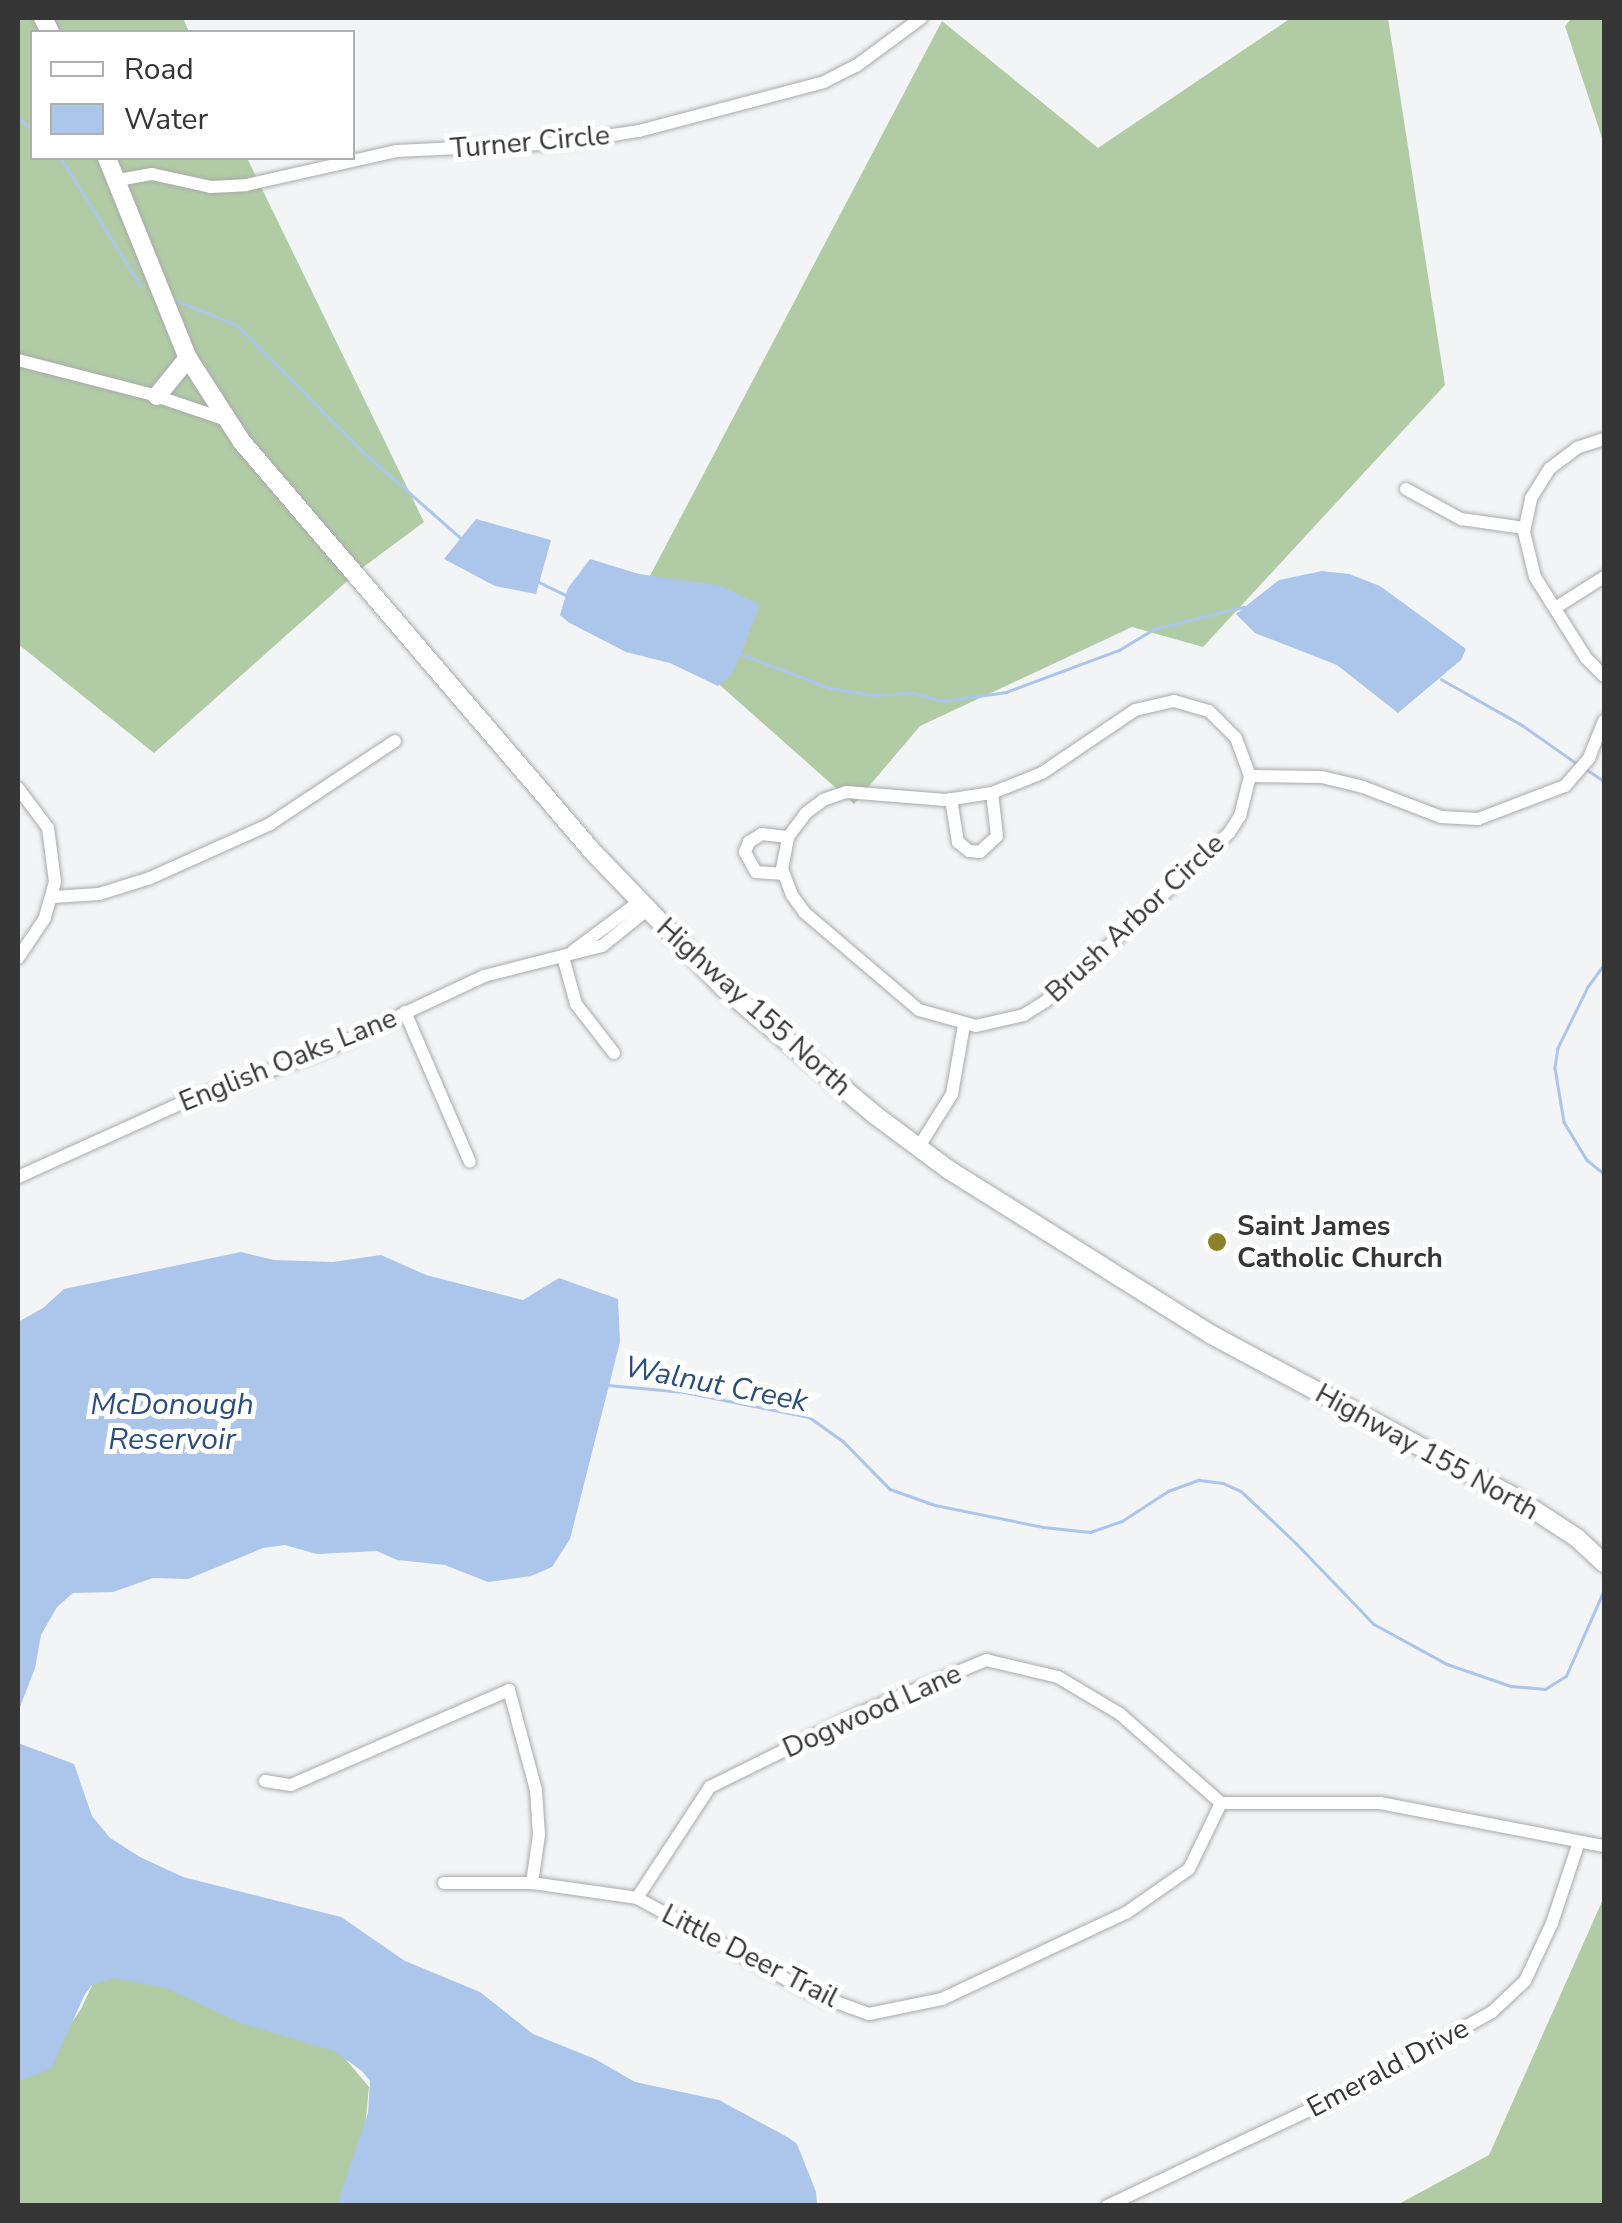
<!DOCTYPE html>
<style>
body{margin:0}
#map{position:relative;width:1622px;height:2223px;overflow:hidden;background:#f3f4f5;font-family:"Nunito Sans",sans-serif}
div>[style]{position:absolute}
.forest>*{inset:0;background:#b1cca5}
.water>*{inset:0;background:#abc5eb}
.stream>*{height:2.5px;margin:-1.25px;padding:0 1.25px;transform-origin:1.25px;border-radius:1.25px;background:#abc5eb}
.roads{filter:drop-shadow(0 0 2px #a9aaaa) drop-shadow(0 0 2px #a9aaaa)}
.minor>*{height:12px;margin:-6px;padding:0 6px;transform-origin:6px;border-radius:6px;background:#fff}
.major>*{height:18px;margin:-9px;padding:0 9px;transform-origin:9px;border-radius:9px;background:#fff}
.dots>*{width:28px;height:28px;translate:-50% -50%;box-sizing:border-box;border:5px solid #fff;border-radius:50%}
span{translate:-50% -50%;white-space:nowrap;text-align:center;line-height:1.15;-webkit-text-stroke:10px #fff;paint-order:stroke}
.street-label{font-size:28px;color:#363636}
.poi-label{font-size:28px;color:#363636;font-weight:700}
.left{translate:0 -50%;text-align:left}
.water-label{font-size:30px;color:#2b4d7d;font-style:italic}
.frame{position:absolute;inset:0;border:20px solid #363636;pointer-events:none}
.legend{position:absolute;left:30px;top:30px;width:325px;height:130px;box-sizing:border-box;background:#fff;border:2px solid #afafaf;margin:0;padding:12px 18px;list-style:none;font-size:30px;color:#363636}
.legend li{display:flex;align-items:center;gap:20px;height:50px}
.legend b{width:50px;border:2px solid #afafaf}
</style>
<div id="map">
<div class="forest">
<div style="clip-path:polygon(18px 18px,183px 18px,189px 32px,32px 32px,32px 158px,247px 158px,424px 522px,362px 568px,154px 753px,18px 644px)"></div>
<div style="clip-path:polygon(1291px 18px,1388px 18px,1445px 385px,1203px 647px,1132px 627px,920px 726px,854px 804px,633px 608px,942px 21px,1098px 148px)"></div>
<div style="clip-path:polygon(1572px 18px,1604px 18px,1604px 144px,1565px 26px)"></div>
<div style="clip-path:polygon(1604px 1897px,1604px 2205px,1397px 2205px,1489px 2155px)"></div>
<div style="clip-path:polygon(103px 1962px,321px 2030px,369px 2087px,363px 2148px,342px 2205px,18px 2205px,18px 2072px,51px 2053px,81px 2009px)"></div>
</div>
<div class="water">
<div style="clip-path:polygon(476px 519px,551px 540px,536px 594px,495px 586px,444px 559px)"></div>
<div style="clip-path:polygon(590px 559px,639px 574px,721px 586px,760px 605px,733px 673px,718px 686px,670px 663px,626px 652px,568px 622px,560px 615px,568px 588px)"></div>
<div style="clip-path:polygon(1322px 571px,1349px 574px,1380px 586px,1466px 649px,1461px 660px,1398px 713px,1337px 665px,1255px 633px,1236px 614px,1279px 580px)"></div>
<div style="clip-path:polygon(241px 1252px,274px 1260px,333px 1262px,381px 1255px,426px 1275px,523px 1300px,559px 1278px,618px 1299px,620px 1342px,570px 1539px,552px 1567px,531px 1576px,488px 1582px,445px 1565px,397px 1560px,377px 1551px,317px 1554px,285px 1545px,263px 1548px,188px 1579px,153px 1578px,113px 1592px,73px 1593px,57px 1607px,41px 1635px,35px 1668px,18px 1712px,18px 1322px,43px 1308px,64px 1289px)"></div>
<div style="clip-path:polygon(18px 1743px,74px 1764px,92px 1816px,110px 1838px,140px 1857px,183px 1877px,341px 1917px,405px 1961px,480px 1992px,533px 2034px,595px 2059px,635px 2082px,719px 2100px,789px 2138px,797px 2144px,816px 2192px,817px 2205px,337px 2205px,368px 2113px,370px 2081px,362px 2071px,334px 2051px,240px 2023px,166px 1988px,113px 1978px,92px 1985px,85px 1994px,51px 2069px,18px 2081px)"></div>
</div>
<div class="stream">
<div style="left:18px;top:117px;width:18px;rotate:41deg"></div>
<div style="left:61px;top:158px;width:151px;rotate:58deg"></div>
<div style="left:175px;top:300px;width:67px;rotate:22deg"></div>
<div style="left:237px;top:325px;width:179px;rotate:45.2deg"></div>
<div style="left:363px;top:452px;width:130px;rotate:41.3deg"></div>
<div style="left:539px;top:582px;width:30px;rotate:26deg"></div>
<div style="left:741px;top:654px;width:95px;rotate:20.9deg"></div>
<div style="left:830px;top:688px;width:43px;rotate:9.5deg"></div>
<div style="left:872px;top:695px;width:41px;rotate:-2.8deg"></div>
<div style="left:913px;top:693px;width:31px;rotate:15deg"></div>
<div style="left:943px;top:701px;width:64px;rotate:-8.1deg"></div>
<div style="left:1006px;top:692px;width:121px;rotate:-20.4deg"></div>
<div style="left:1119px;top:650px;width:41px;rotate:-31deg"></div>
<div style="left:1154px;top:629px;width:92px;rotate:-13.9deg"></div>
<div style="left:1441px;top:679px;width:93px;rotate:29.6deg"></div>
<div style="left:1522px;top:725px;width:70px;rotate:35.1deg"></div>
<div style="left:1586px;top:769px;width:22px;rotate:34deg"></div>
<div style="left:1604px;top:965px;width:27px;rotate:126deg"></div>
<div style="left:1588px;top:987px;width:68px;rotate:116.2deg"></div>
<div style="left:1558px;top:1048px;width:20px;rotate:99deg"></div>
<div style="left:1555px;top:1068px;width:55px;rotate:80.5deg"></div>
<div style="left:1564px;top:1122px;width:44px;rotate:58.8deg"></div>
<div style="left:1587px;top:1160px;width:22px;rotate:39deg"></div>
<div style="left:608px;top:1385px;width:76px;rotate:5.3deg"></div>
<div style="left:684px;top:1392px;width:127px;rotate:11.3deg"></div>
<div style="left:809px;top:1417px;width:42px;rotate:35.2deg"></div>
<div style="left:843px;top:1441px;width:67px;rotate:45.6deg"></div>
<div style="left:890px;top:1489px;width:48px;rotate:19.6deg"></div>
<div style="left:935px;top:1505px;width:110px;rotate:11.5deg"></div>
<div style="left:1043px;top:1527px;width:47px;rotate:6.1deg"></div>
<div style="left:1090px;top:1532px;width:34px;rotate:-19deg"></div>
<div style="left:1122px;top:1521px;width:55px;rotate:-33.1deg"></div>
<div style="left:1168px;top:1491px;width:33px;rotate:-20deg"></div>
<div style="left:1199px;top:1480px;width:24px;rotate:7deg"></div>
<div style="left:1223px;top:1483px;width:20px;rotate:24deg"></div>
<div style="left:1241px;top:1491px;width:76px;rotate:43.4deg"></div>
<div style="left:1296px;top:1543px;width:112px;rotate:46.1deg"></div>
<div style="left:1374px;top:1624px;width:83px;rotate:28.7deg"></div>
<div style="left:1447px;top:1664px;width:68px;rotate:19deg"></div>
<div style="left:1511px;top:1686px;width:34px;rotate:5deg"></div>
<div style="left:1545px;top:1689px;width:25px;rotate:-32deg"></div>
<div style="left:1566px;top:1676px;width:94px;rotate:-66.2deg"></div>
</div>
<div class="roads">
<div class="minor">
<div style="left:118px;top:180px;width:35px;rotate:-10deg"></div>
<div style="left:152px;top:174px;width:60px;rotate:12.4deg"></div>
<div style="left:211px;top:187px;width:35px;rotate:-3deg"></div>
<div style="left:246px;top:185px;width:155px;rotate:-12.7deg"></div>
<div style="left:397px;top:151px;width:165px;rotate:-2.8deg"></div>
<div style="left:562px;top:143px;width:78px;rotate:-8.9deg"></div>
<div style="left:639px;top:131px;width:191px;rotate:-14.8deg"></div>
<div style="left:824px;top:82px;width:36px;rotate:-27deg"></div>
<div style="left:856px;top:66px;width:81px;rotate:-36.4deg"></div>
<div style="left:18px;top:360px;width:139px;rotate:14.5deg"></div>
<div style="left:153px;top:395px;width:78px;rotate:18.7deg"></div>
<div style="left:1604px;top:439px;width:28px;rotate:162deg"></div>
<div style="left:1577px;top:448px;width:34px;rotate:143deg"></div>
<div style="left:1550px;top:468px;width:36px;rotate:122deg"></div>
<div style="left:1531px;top:499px;width:34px;rotate:102deg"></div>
<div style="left:1524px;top:532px;width:46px;rotate:76.3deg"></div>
<div style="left:1535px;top:577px;width:96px;rotate:57.8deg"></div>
<div style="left:1586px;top:658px;width:25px;rotate:45deg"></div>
<div style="left:1406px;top:489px;width:63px;rotate:28.6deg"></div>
<div style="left:1461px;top:519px;width:64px;rotate:8.1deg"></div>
<div style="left:1555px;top:608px;width:58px;rotate:-32.3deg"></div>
<div style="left:1174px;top:701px;width:36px;rotate:16deg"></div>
<div style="left:1209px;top:711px;width:38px;rotate:45deg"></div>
<div style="left:1236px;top:738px;width:40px;rotate:69.8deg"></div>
<div style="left:1250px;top:776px;width:41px;rotate:104deg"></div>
<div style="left:1240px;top:816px;width:20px;rotate:123deg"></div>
<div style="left:1229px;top:833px;width:158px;rotate:136.8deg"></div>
<div style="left:1114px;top:941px;width:91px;rotate:138.6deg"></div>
<div style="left:1046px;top:1001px;width:26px;rotate:148deg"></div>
<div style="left:1024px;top:1015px;width:49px;rotate:167.1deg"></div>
<div style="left:976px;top:1026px;width:59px;rotate:-164.3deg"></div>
<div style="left:919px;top:1010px;width:150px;rotate:-139.6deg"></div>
<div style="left:805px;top:913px;width:22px;rotate:-126deg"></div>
<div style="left:792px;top:895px;width:28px;rotate:-111deg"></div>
<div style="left:782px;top:869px;width:33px;rotate:-79deg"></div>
<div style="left:788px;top:837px;width:30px;rotate:-53deg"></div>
<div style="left:806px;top:813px;width:21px;rotate:-37deg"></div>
<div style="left:823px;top:800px;width:24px;rotate:-19deg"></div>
<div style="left:846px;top:792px;width:100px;rotate:4.6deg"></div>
<div style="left:946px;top:800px;width:47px;rotate:-8.7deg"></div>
<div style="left:992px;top:793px;width:54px;rotate:-21.8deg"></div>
<div style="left:1042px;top:773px;width:112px;rotate:-34.1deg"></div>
<div style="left:1135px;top:710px;width:40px;rotate:-13deg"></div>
<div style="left:1250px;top:776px;width:72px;rotate:0.8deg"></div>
<div style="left:1322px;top:777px;width:42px;rotate:13.7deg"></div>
<div style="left:1363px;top:787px;width:84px;rotate:21deg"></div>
<div style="left:1441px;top:817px;width:37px;rotate:3deg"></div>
<div style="left:1478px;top:819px;width:93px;rotate:-20.8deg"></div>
<div style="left:1565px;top:786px;width:37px;rotate:-49deg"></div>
<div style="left:1589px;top:758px;width:40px;rotate:-68deg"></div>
<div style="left:18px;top:788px;width:50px;rotate:53.1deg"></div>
<div style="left:48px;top:828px;width:54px;rotate:82.6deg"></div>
<div style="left:55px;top:882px;width:37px;rotate:106deg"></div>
<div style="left:45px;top:918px;width:48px;rotate:124deg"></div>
<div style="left:951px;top:799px;width:44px;rotate:80.8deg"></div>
<div style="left:958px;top:842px;width:14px;rotate:39deg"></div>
<div style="left:969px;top:851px;width:11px;rotate:5deg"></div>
<div style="left:980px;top:852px;width:23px;rotate:-43deg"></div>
<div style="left:997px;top:836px;width:43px;rotate:-96.6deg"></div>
<div style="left:784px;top:874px;width:28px;rotate:-176deg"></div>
<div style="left:756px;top:872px;width:23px;rotate:-119deg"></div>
<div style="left:745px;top:852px;width:11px;rotate:-68deg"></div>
<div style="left:749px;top:842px;width:15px;rotate:-32deg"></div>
<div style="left:762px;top:834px;width:26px;rotate:7deg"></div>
<div style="left:53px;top:897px;width:46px;rotate:-3.7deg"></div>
<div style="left:99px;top:894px;width:53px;rotate:-17.4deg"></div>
<div style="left:150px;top:878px;width:132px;rotate:-24.2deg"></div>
<div style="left:270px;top:824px;width:150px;rotate:-33.6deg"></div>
<div style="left:573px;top:951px;width:82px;rotate:-36.6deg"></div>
<div style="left:563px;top:957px;width:49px;rotate:74.5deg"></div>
<div style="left:576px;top:1004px;width:62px;rotate:52.2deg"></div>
<div style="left:405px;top:1012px;width:163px;rotate:66.6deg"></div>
<div style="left:918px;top:1148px;width:64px;rotate:-57.8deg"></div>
<div style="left:952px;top:1094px;width:70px;rotate:-80.1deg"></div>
<div style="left:18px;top:1177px;width:190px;rotate:-24.3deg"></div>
<div style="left:191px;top:1099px;width:139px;rotate:-19.7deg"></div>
<div style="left:322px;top:1052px;width:179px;rotate:-25.1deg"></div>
<div style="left:484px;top:976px;width:122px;rotate:-14.3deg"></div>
<div style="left:602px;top:946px;width:58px;rotate:-38.7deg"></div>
<div style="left:265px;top:1781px;width:26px;rotate:9deg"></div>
<div style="left:291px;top:1785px;width:238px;rotate:-23.5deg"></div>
<div style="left:509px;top:1690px;width:104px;rotate:74.9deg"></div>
<div style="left:536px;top:1790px;width:45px;rotate:86.2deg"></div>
<div style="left:539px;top:1835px;width:49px;rotate:98.3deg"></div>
<div style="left:444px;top:1883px;width:88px"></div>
<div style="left:532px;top:1883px;width:106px;rotate:8.1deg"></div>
<div style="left:637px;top:1898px;width:198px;rotate:28.6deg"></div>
<div style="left:811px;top:1993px;width:62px;rotate:19.9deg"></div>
<div style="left:869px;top:2014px;width:75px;rotate:-11.6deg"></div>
<div style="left:942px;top:1999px;width:203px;rotate:-25.1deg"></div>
<div style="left:1126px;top:1913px;width:77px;rotate:-34.9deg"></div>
<div style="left:1189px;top:1869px;width:73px;rotate:-64.1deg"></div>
<div style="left:637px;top:1898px;width:133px;rotate:-56.7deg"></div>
<div style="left:710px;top:1787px;width:167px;rotate:-26.3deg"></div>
<div style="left:860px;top:1713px;width:137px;rotate:-22.8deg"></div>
<div style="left:986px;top:1660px;width:74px;rotate:13.3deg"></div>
<div style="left:1058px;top:1677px;width:72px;rotate:30.8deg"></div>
<div style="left:1120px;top:1714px;width:135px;rotate:41.4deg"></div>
<div style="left:1221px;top:1803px;width:159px"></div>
<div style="left:1380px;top:1803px;width:228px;rotate:10.9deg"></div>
<div style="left:1107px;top:2206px;width:272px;rotate:-25.4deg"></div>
<div style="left:1353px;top:2089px;width:159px;rotate:-29deg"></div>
<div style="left:1492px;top:2012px;width:45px;rotate:-43.2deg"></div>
<div style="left:1525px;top:1981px;width:64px;rotate:-65deg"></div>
<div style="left:1552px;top:1923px;width:85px;rotate:-71.6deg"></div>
</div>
<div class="major">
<div style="left:43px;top:18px;width:16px;rotate:63deg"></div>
<div style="left:107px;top:158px;width:216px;rotate:68deg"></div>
<div style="left:188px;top:358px;width:100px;rotate:57.3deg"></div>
<div style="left:242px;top:442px;width:540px;rotate:49.43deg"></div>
<div style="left:593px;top:852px;width:190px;rotate:46.1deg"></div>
<div style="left:725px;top:989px;width:196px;rotate:40deg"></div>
<div style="left:875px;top:1115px;width:92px;rotate:36.6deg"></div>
<div style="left:949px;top:1170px;width:310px;rotate:32.1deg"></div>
<div style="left:1212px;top:1335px;width:345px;rotate:28.2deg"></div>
<div style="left:1516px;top:1498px;width:73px;rotate:33.3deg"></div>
<div style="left:1577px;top:1538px;width:37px;rotate:43deg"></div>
<div style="left:157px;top:396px;width:49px;rotate:-50.8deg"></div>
</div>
</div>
<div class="dots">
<div style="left:1217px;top:1242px;background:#8c8229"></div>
</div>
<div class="street-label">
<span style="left:530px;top:142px;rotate:-5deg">Turner Circle</span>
<span style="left:1135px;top:918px;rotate:-43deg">Brush Arbor Circle</span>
<span style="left:754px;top:1007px;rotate:42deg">Highway 155 North</span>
<span style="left:288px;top:1060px;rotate:-22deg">English Oaks Lane</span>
<span style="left:1427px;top:1452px;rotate:29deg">Highway 155 North</span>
<span style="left:872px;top:1711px;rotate:-24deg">Dogwood Lane</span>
<span style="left:750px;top:1956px;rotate:27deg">Little Deer Trail</span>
<span style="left:1388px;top:2068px;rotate:-28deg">Emerald Drive</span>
</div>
<div class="poi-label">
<span class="left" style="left:1237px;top:1242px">Saint James<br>Catholic Church</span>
</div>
<div class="water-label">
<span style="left:716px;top:1385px;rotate:11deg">Walnut Creek</span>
<span style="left:172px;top:1422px">McDonough<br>Reservoir</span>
</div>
<div class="frame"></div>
<ul class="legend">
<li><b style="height:12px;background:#fff"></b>Road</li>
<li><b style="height:28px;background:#abc5eb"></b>Water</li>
</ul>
</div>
